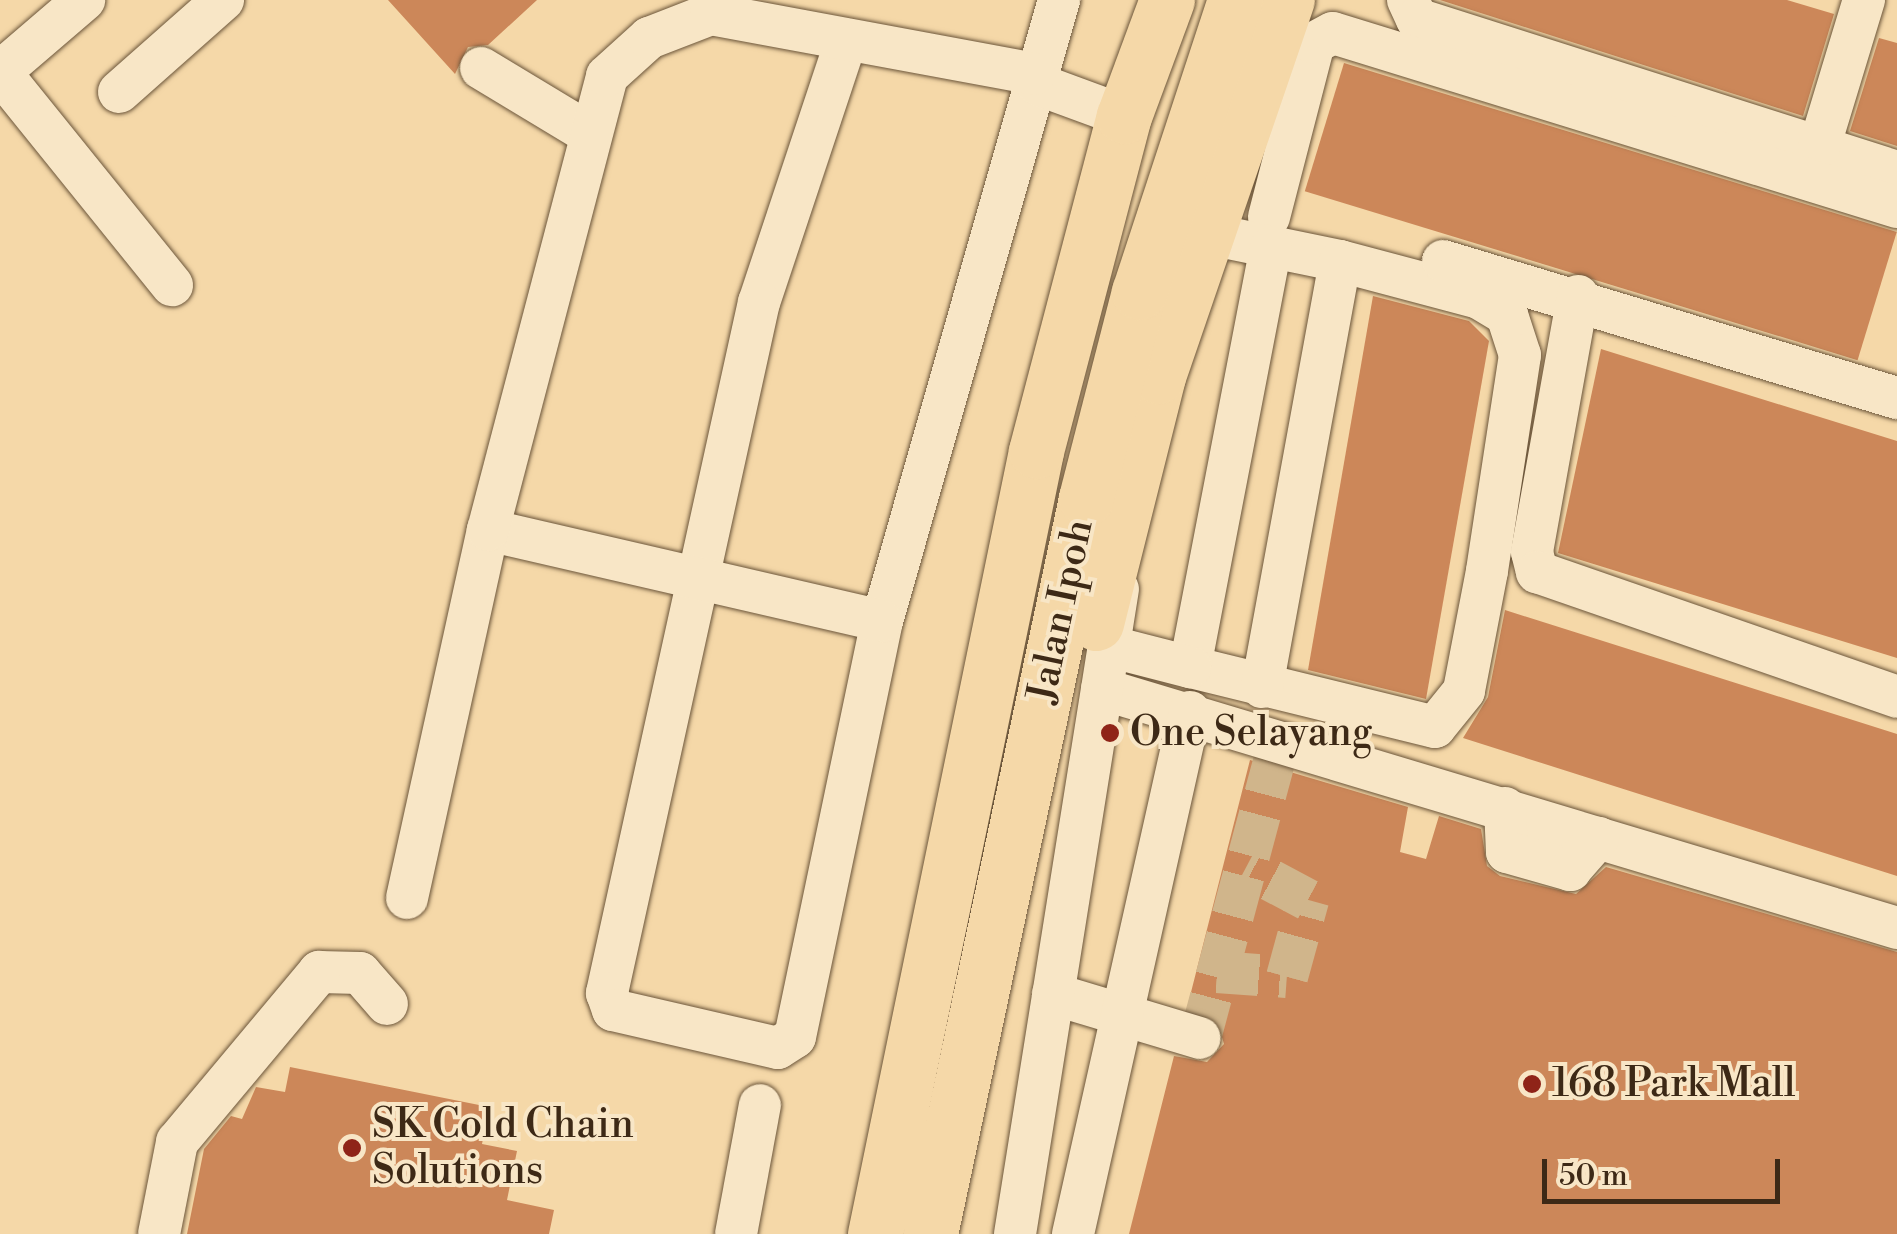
<!DOCTYPE html>
<style>
body{margin:0}
#map{position:relative;width:1897px;height:1234px;overflow:hidden;background:#f5d8a8;font-family:"Libre Bodoni",serif}
div>[style]{position:absolute}
.building>*{inset:0;background:#cc8759;transform-origin:0 0}
.minor-tunnel>*{height:42px;margin-top:-21px;transform-origin:0;background:repeating-linear-gradient(90deg,#d0b58b 0 42px,transparent 0 63px)}
.roads{filter:drop-shadow(0 0 2px #6b553a) drop-shadow(0 0 2px #6b553a)}
.minor>*{height:42px;margin:-21px;padding:0 21px;transform-origin:21px;border-radius:21px;background:#f8e6c6}
.highway>*{height:55px;margin:-27.5px;padding:0 27.5px;transform-origin:27.5px;border-radius:27.5px;background:#f5d8a8}
.dots>*{width:28px;height:28px;translate:-50% -50%;box-sizing:border-box;border:5px solid #f8e6c6;border-radius:50%}
span{translate:-50% -50%;white-space:nowrap;text-align:center;line-height:1.15;-webkit-text-stroke:8px #f8e6c6;paint-order:stroke}
.street-label{font-size:40px;color:#3d2916}
.poi-label{font-size:40px;color:#3d2916}
.left{translate:0 -50%;text-align:left}
.scale{position:absolute;left:1542px;top:1159px;width:238px;height:45px;box-sizing:border-box;border:5px solid #3d2916;border-top:0;padding-left:12px;font-size:30px;line-height:35px;white-space:nowrap;color:#3d2916;-webkit-text-stroke:8px #f8e6c6;paint-order:stroke}
</style>
<div id="map">
<div class="building">
<div style="clip-path:polygon(388px 0,537px 0,488px 45px,468px 47px,455px 74px)"></div>
<div style="clip-path:polygon(1440px 0,1787px 0,1834px 14px,1803px 116px)"></div>
<div style="clip-path:polygon(1879px 38px,1897px 43px,1897px 146px,1850px 131px)"></div>
<div style="left:1344px;top:63px;width:578px;height:134px;rotate:17deg"></div>
<div style="clip-path:polygon(1373px 296px,1469px 321px,1489px 341px,1426px 699px,1308px 670px)"></div>
<div style="clip-path:polygon(1601px 349px,1897px 441px,1897px 658px,1558px 553px)"></div>
<div style="clip-path:polygon(1505px 610px,1897px 734px,1897px 876px,1463px 738px,1488px 697px)"></div>
<div style="clip-path:polygon(1250px 760px,1408px 807px,1400px 852px,1426px 859px,1439px 816px,1481px 829px,1487px 866px,1500px 876px,1576px 894px,1606px 867px,1897px 952px,1897px 1234px,1129px 1234px,1174px 1056px,1207px 1062px,1224px 1044px,1217px 1020px,1187px 1008px)"></div>
<div style="clip-path:polygon(290px 1067px,489px 1107px,482px 1144px,517px 1151px,507px 1200px,554px 1210px,549px 1234px,187px 1234px,204px 1149px,231px 1116px,242px 1119px,256px 1087px,285px 1092px)"></div>
</div>
<div class="minor-tunnel">
<div style="left:1217px;top:972px;width:70px;rotate:4.1deg"></div>
<div style="left:1287px;top:977px;width:80px;rotate:-74.7deg"></div>
<div style="left:1308px;top:900px;width:70px;rotate:-152deg"></div>
<div style="left:1200px;top:1038px;width:310px;rotate:-75deg"></div>
</div>
<div class="roads">
<div class="minor">
<div style="left:1408px;top:0;width:21px;rotate:65deg"></div>
<div style="left:1417px;top:19px;width:504px;rotate:17.68deg"></div>
<div style="left:846px;top:41px;width:275px;rotate:108.4deg"></div>
<div style="left:759px;top:302px;width:708px;rotate:102.41deg"></div>
<div style="left:607px;top:993px;width:18px;rotate:71deg"></div>
<div style="left:613px;top:1010px;width:169px;rotate:13deg"></div>
<div style="left:778px;top:1048px;width:20px;rotate:-33deg"></div>
<div style="left:795px;top:1037px;width:425px;rotate:-78.2deg"></div>
<div style="left:882px;top:621px;width:646px;rotate:-74.09deg"></div>
<div style="left:481px;top:68px;width:124px;rotate:31.1deg"></div>
<div style="left:0;top:72px;width:274px;rotate:51.1deg"></div>
<div style="left:0;top:72px;width:111px;rotate:-40.6deg"></div>
<div style="left:1037px;top:84px;width:93px;rotate:20.2deg"></div>
<div style="left:119px;top:92px;width:139px;rotate:-41.5deg"></div>
<div style="left:1819px;top:148px;width:155px;rotate:-73.1deg"></div>
<div style="left:1269px;top:217px;width:180px;rotate:-75.5deg"></div>
<div style="left:1314px;top:43px;width:21px;rotate:-28deg"></div>
<div style="left:1333px;top:33px;width:590px;rotate:17.15deg"></div>
<div style="left:1204px;top:233px;width:139px;rotate:11.6deg"></div>
<div style="left:1340px;top:261px;width:144px;rotate:14.9deg"></div>
<div style="left:1479px;top:298px;width:33px;rotate:31deg"></div>
<div style="left:1507px;top:315px;width:42px;rotate:72deg"></div>
<div style="left:1520px;top:355px;width:219px;rotate:98.7deg"></div>
<div style="left:1487px;top:571px;width:122px;rotate:100.9deg"></div>
<div style="left:1464px;top:691px;width:46px;rotate:128.9deg"></div>
<div style="left:1435px;top:727px;width:252px;rotate:-166.2deg"></div>
<div style="left:1190px;top:667px;width:427px;rotate:-79.1deg"></div>
<div style="left:1443px;top:261px;width:474px;rotate:16.8deg"></div>
<div style="left:1578px;top:296px;width:260px;rotate:100.2deg"></div>
<div style="left:1532px;top:552px;width:21px;rotate:76deg"></div>
<div style="left:1537px;top:572px;width:381px;rotate:19.1deg"></div>
<div style="left:488px;top:530px;width:404px;rotate:13deg"></div>
<div style="left:1108px;top:646px;width:85px;rotate:14.4deg"></div>
<div style="left:1262px;top:687px;width:433px;rotate:-79.6deg"></div>
<div style="left:1102px;top:689px;width:830px;rotate:16.73deg"></div>
<div style="left:1505px;top:808px;width:44px;rotate:87.4deg"></div>
<div style="left:1507px;top:852px;width:66px;rotate:15.9deg"></div>
<div style="left:1570px;top:870px;width:43px;rotate:-48.8deg"></div>
<div style="left:407px;top:898px;width:377px;rotate:-77.6deg"></div>
<div style="left:488px;top:530px;width:469px;rotate:-75.3deg"></div>
<div style="left:607px;top:76px;width:57px;rotate:-42.1deg"></div>
<div style="left:649px;top:38px;width:66px;rotate:-21.2deg"></div>
<div style="left:711px;top:14px;width:329px;rotate:10.5deg"></div>
<div style="left:1053px;top:994px;width:153px;rotate:16.7deg"></div>
<div style="left:159px;top:1234px;width:94px;rotate:-78.9deg"></div>
<div style="left:177px;top:1142px;width:222px;rotate:-50.1deg"></div>
<div style="left:319px;top:972px;width:41px;rotate:1.4deg"></div>
<div style="left:360px;top:973px;width:41px;rotate:48.9deg"></div>
<div style="left:736px;top:1234px;width:131px;rotate:-79.5deg"></div>
<div style="left:1015px;top:1234px;width:653px;rotate:-80.93deg"></div>
<div style="left:1073px;top:1234px;width:535px;rotate:-77.37deg"></div>
</div>
<div class="highway">
<div style="left:1096px;top:623px;width:255px;rotate:-75.9deg"></div>
<div style="left:1158px;top:376px;width:398px;rotate:-71.1deg"></div>
<div style="left:875px;top:1234px;width:799px;rotate:-78.38deg"></div>
<div style="left:1036px;top:451px;width:346px;rotate:-75.3deg"></div>
<div style="left:1124px;top:116px;width:124px;rotate:-69.7deg"></div>
<div style="left:930px;top:1234px;width:752px;rotate:-78.03deg"></div>
<div style="left:1086px;top:498px;width:213px;rotate:-75.6deg"></div>
<div style="left:1139px;top:292px;width:307px;rotate:-71.8deg"></div>
</div>
</div>
<div class="dots">
<div style="left:1110px;top:733px;background:#8f2418"></div>
<div style="left:1532px;top:1084px;background:#8f2418"></div>
<div style="left:352px;top:1148px;background:#8f2418"></div>
</div>
<div class="street-label">
<span style="left:1061px;top:611px;rotate:-78deg">Jalan Ipoh</span>
</div>
<div class="poi-label">
<span class="left" style="left:1130px;top:733px">One Selayang</span>
<span class="left" style="left:1552px;top:1084px">168 Park Mall</span>
<span class="left" style="left:372px;top:1148px">SK Cold Chain<br>Solutions</span>
</div>
<div class="scale">50 m</div>
</div>
